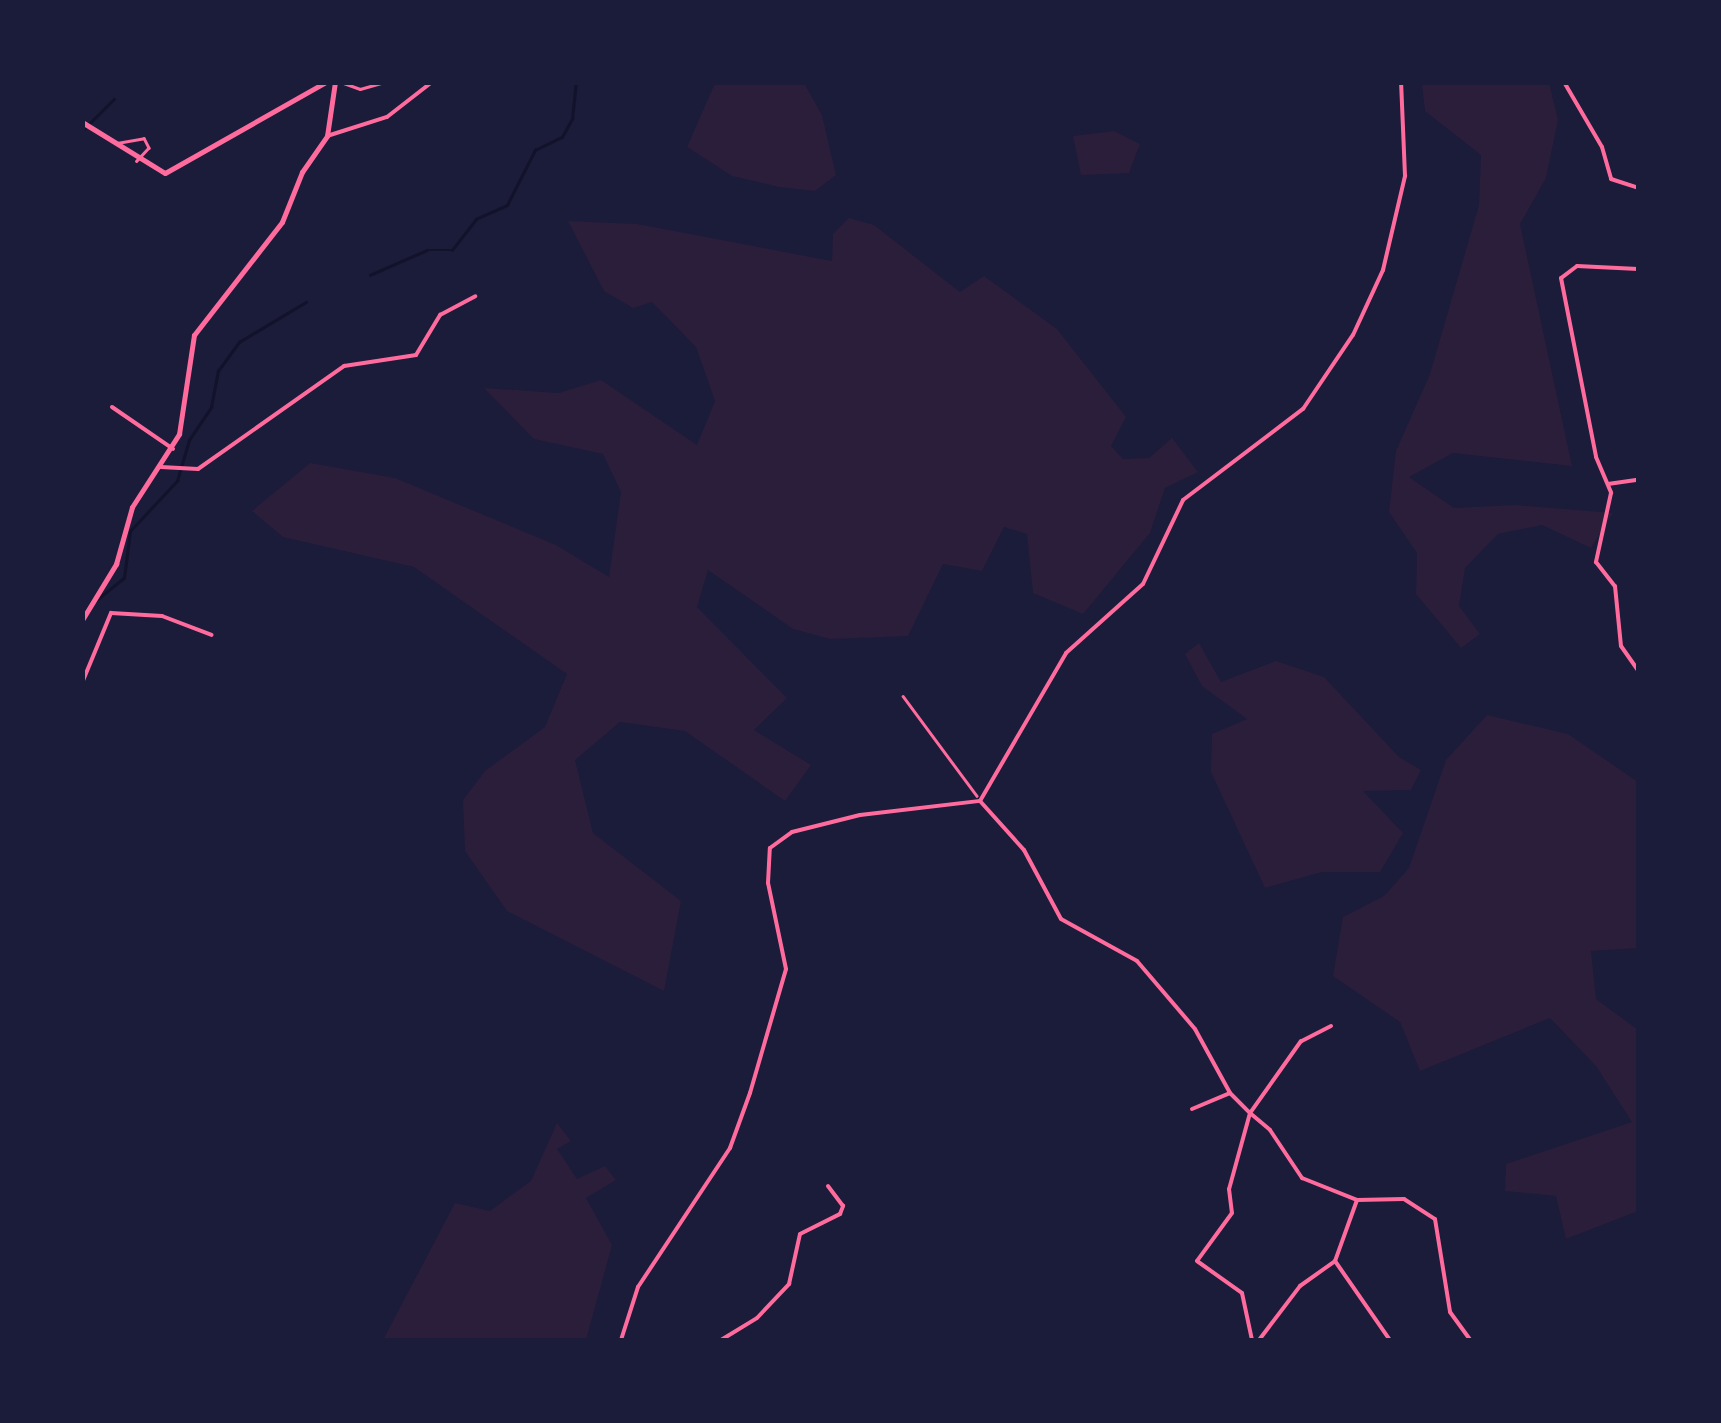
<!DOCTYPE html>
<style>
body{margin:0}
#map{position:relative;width:1721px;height:1423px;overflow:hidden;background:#1b1b3a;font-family:Helvetica,sans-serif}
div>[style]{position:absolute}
.green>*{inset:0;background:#2a1e3b}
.stream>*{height:2.5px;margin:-1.25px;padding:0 1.25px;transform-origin:1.25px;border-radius:1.25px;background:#12122b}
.path>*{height:2.5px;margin:-1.25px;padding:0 1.25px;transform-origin:1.25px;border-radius:1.25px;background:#ff6b9d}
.service>*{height:2.5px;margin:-1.25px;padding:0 1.25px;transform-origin:1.25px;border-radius:1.25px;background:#ff6b9d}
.minor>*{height:4px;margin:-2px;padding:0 2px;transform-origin:2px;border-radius:2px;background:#ff6b9d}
.tertiary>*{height:5px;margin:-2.5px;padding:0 2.5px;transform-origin:2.5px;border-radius:2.5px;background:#ff6b9d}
span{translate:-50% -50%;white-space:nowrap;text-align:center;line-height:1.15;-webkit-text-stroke:9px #1b1b3a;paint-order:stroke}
.frame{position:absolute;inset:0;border:85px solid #1b1b3a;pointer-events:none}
</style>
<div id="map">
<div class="green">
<div style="clip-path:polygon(715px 83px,804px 83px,822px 115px,836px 175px,815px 191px,779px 187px,732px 176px,687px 147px)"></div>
<div style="clip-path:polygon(1422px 83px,1549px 83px,1558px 120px,1546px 178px,1520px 224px,1572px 466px,1453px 453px,1409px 477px,1454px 508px,1515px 505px,1613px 513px,1591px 548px,1542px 525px,1498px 534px,1465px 568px,1459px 606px,1480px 634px,1461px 648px,1416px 594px,1417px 553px,1389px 512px,1396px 451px,1430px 374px,1479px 205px,1481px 155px,1425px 111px)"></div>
<div style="clip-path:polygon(1114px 131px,1140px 144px,1129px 173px,1081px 175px,1073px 136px)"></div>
<div style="clip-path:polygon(849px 218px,874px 225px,960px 292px,984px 276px,1057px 329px,1126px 417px,1111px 446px,1123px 459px,1149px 458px,1172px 438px,1198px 472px,1165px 488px,1150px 533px,1083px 614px,1033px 593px,1027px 534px,1004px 527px,982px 571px,943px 564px,908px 636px,830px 639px,793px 629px,708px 570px,697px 607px,787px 698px,754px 730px,811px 765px,785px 801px,685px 731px,620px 722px,575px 760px,593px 833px,681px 901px,664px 991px,507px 911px,465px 851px,463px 800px,485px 771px,545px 727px,567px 674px,414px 567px,283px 537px,252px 511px,310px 463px,395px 478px,556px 545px,609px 577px,621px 492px,603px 454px,534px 439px,484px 388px,559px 393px,601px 380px,697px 445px,715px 401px,696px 347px,652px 302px,633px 308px,604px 291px,568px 221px,637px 224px,832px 261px,833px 234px)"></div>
<div style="clip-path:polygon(1199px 643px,1221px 682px,1276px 661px,1324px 677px,1399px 757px,1421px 770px,1411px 790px,1363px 791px,1403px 833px,1380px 872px,1322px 872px,1265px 888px,1211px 772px,1212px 734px,1247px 719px,1202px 686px,1185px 654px)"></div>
<div style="clip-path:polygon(1487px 715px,1568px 734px,1638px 782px,1638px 948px,1591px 951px,1596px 999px,1638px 1030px,1638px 1211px,1566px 1239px,1556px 1196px,1505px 1191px,1506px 1164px,1632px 1122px,1596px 1066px,1550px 1018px,1420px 1071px,1400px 1022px,1333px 976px,1343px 917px,1384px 896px,1409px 868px,1446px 760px)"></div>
<div style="clip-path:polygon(557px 1123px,571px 1141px,557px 1149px,577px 1179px,605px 1166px,616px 1180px,586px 1198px,612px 1245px,586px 1340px,383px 1340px,455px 1203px,490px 1211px,531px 1181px)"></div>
</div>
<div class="stream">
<div style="left:82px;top:131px;width:45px;rotate:-45deg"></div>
<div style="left:370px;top:275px;width:62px;rotate:-23.7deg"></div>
<div style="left:427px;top:250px;width:25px"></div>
<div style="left:452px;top:250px;width:39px;rotate:-52deg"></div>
<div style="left:476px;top:219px;width:34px;rotate:-24deg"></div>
<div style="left:507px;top:205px;width:62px;rotate:-63deg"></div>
<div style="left:535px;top:150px;width:30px;rotate:-26deg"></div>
<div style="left:562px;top:137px;width:21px;rotate:-61deg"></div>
<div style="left:572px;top:119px;width:37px;rotate:-84deg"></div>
<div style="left:94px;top:602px;width:38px;rotate:-39deg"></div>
<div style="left:124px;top:578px;width:47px;rotate:-82.7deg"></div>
<div style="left:130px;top:531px;width:69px;rotate:-46.8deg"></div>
<div style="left:177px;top:481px;width:43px;rotate:-73.7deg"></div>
<div style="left:189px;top:440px;width:40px;rotate:-56deg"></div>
<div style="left:211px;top:407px;width:37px;rotate:-79deg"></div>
<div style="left:218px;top:371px;width:36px;rotate:-54deg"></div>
<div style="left:239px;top:342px;width:78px;rotate:-30.8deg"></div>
</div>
<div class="path">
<div style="left:903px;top:696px;width:124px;rotate:53.5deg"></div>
</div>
<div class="service">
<div style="left:341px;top:82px;width:20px;rotate:20deg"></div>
<div style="left:360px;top:89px;width:25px;rotate:-16deg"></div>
<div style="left:117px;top:143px;width:27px;rotate:-10deg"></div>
<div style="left:144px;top:138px;width:11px;rotate:63deg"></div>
<div style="left:149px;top:148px;width:18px;rotate:133deg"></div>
</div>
<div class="minor">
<div style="left:1564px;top:82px;width:75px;rotate:59.7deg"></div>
<div style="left:1602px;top:147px;width:33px;rotate:74deg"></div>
<div style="left:1611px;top:179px;width:28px;rotate:18deg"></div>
<div style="left:327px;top:136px;width:63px;rotate:-17.6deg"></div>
<div style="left:387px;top:117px;width:57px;rotate:-37.9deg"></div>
<div style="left:1638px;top:269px;width:61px;rotate:-177.2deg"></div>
<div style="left:1577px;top:266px;width:20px;rotate:143deg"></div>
<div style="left:1561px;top:278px;width:182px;rotate:78.9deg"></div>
<div style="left:1596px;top:457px;width:39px;rotate:67deg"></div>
<div style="left:1611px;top:493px;width:71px;rotate:102.3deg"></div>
<div style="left:1596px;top:562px;width:31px;rotate:52deg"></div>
<div style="left:1615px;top:586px;width:60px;rotate:84.3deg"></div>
<div style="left:1621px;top:646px;width:29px;rotate:55deg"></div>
<div style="left:112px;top:407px;width:74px;rotate:34.5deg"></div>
<div style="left:161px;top:467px;width:37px;rotate:3deg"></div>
<div style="left:198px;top:469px;width:179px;rotate:-35.2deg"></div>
<div style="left:344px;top:366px;width:73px;rotate:-8.7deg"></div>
<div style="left:416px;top:355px;width:47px;rotate:-59deg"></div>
<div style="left:440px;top:315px;width:40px;rotate:-28deg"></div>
<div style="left:1608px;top:484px;width:30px;rotate:-8deg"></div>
<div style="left:82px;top:683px;width:76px;rotate:-67.5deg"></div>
<div style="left:111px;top:613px;width:51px;rotate:3.4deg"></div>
<div style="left:162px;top:616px;width:53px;rotate:20.8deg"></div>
<div style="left:980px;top:801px;width:66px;rotate:48.1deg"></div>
<div style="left:1024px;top:850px;width:78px;rotate:61.8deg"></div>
<div style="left:1061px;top:919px;width:87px;rotate:28.9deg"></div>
<div style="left:1137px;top:961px;width:89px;rotate:49.5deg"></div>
<div style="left:1195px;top:1029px;width:73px;rotate:61.3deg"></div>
<div style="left:1230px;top:1093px;width:28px;rotate:45deg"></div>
<div style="left:1250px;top:1113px;width:79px;rotate:105.4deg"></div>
<div style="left:1229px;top:1189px;width:24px;rotate:83deg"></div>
<div style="left:1232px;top:1213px;width:59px;rotate:126.1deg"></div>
<div style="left:1197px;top:1261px;width:55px;rotate:35.4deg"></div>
<div style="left:1242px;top:1293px;width:48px;rotate:78deg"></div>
<div style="left:1331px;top:1026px;width:34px;rotate:153deg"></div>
<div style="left:1301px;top:1041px;width:88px;rotate:125.3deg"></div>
<div style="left:1250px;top:1113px;width:26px;rotate:40deg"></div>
<div style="left:1270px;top:1130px;width:58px;rotate:56.3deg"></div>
<div style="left:1302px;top:1178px;width:59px;rotate:21.8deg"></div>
<div style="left:1357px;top:1200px;width:65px;rotate:109.8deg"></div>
<div style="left:1335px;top:1261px;width:96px;rotate:55.2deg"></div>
<div style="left:1192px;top:1109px;width:41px;rotate:-22.8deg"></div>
<div style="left:1357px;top:1200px;width:47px;rotate:-1.2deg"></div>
<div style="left:1404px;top:1199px;width:37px;rotate:33deg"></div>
<div style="left:1435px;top:1219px;width:94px;rotate:80.8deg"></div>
<div style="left:1450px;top:1312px;width:34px;rotate:54deg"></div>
<div style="left:621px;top:1340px;width:56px;rotate:-72.2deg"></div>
<div style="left:638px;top:1287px;width:167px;rotate:-56.5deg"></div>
<div style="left:730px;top:1148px;width:59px;rotate:-70deg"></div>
<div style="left:750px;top:1093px;width:129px;rotate:-73.8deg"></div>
<div style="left:786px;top:969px;width:88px;rotate:-101.8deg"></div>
<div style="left:768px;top:883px;width:35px;rotate:-87deg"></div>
<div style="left:770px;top:848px;width:27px;rotate:-36deg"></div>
<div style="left:792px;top:832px;width:70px;rotate:-14deg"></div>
<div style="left:860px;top:815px;width:121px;rotate:-6.7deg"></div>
<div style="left:980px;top:801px;width:171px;rotate:-59.8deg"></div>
<div style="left:1066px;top:653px;width:103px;rotate:-41.9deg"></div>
<div style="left:1143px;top:584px;width:93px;rotate:-64.5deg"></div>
<div style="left:1183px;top:500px;width:151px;rotate:-37.2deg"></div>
<div style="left:1303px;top:409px;width:89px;rotate:-56deg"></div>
<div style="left:1353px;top:335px;width:72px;rotate:-65.2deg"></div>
<div style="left:1383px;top:270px;width:97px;rotate:-76.8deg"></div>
<div style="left:1405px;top:176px;width:94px;rotate:-92.4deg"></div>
<div style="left:721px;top:1340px;width:42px;rotate:-31.4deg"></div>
<div style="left:757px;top:1318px;width:47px;rotate:-46.7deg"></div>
<div style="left:789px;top:1284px;width:51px;rotate:-77.6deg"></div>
<div style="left:800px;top:1234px;width:45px;rotate:-26.6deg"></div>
<div style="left:840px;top:1214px;width:9px;rotate:-69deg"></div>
<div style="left:843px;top:1206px;width:25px;rotate:-127deg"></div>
<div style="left:1259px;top:1340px;width:68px;rotate:-52.8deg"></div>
<div style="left:1300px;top:1286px;width:43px;rotate:-35.5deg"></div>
</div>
<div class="tertiary">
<div style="left:82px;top:122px;width:97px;rotate:31.6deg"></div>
<div style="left:165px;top:173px;width:185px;rotate:-29.5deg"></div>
<div style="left:82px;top:620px;width:66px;rotate:-58.7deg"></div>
<div style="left:116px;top:564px;width:59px;rotate:-74.3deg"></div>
<div style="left:132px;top:507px;width:87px;rotate:-57.2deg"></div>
<div style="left:179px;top:434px;width:100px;rotate:-81.4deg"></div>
<div style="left:194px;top:335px;width:143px;rotate:-52.1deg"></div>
<div style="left:282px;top:222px;width:54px;rotate:-68.2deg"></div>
<div style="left:302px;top:172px;width:44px;rotate:-55.2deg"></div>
<div style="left:327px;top:136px;width:55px;rotate:-81.6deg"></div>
</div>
<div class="frame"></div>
</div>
